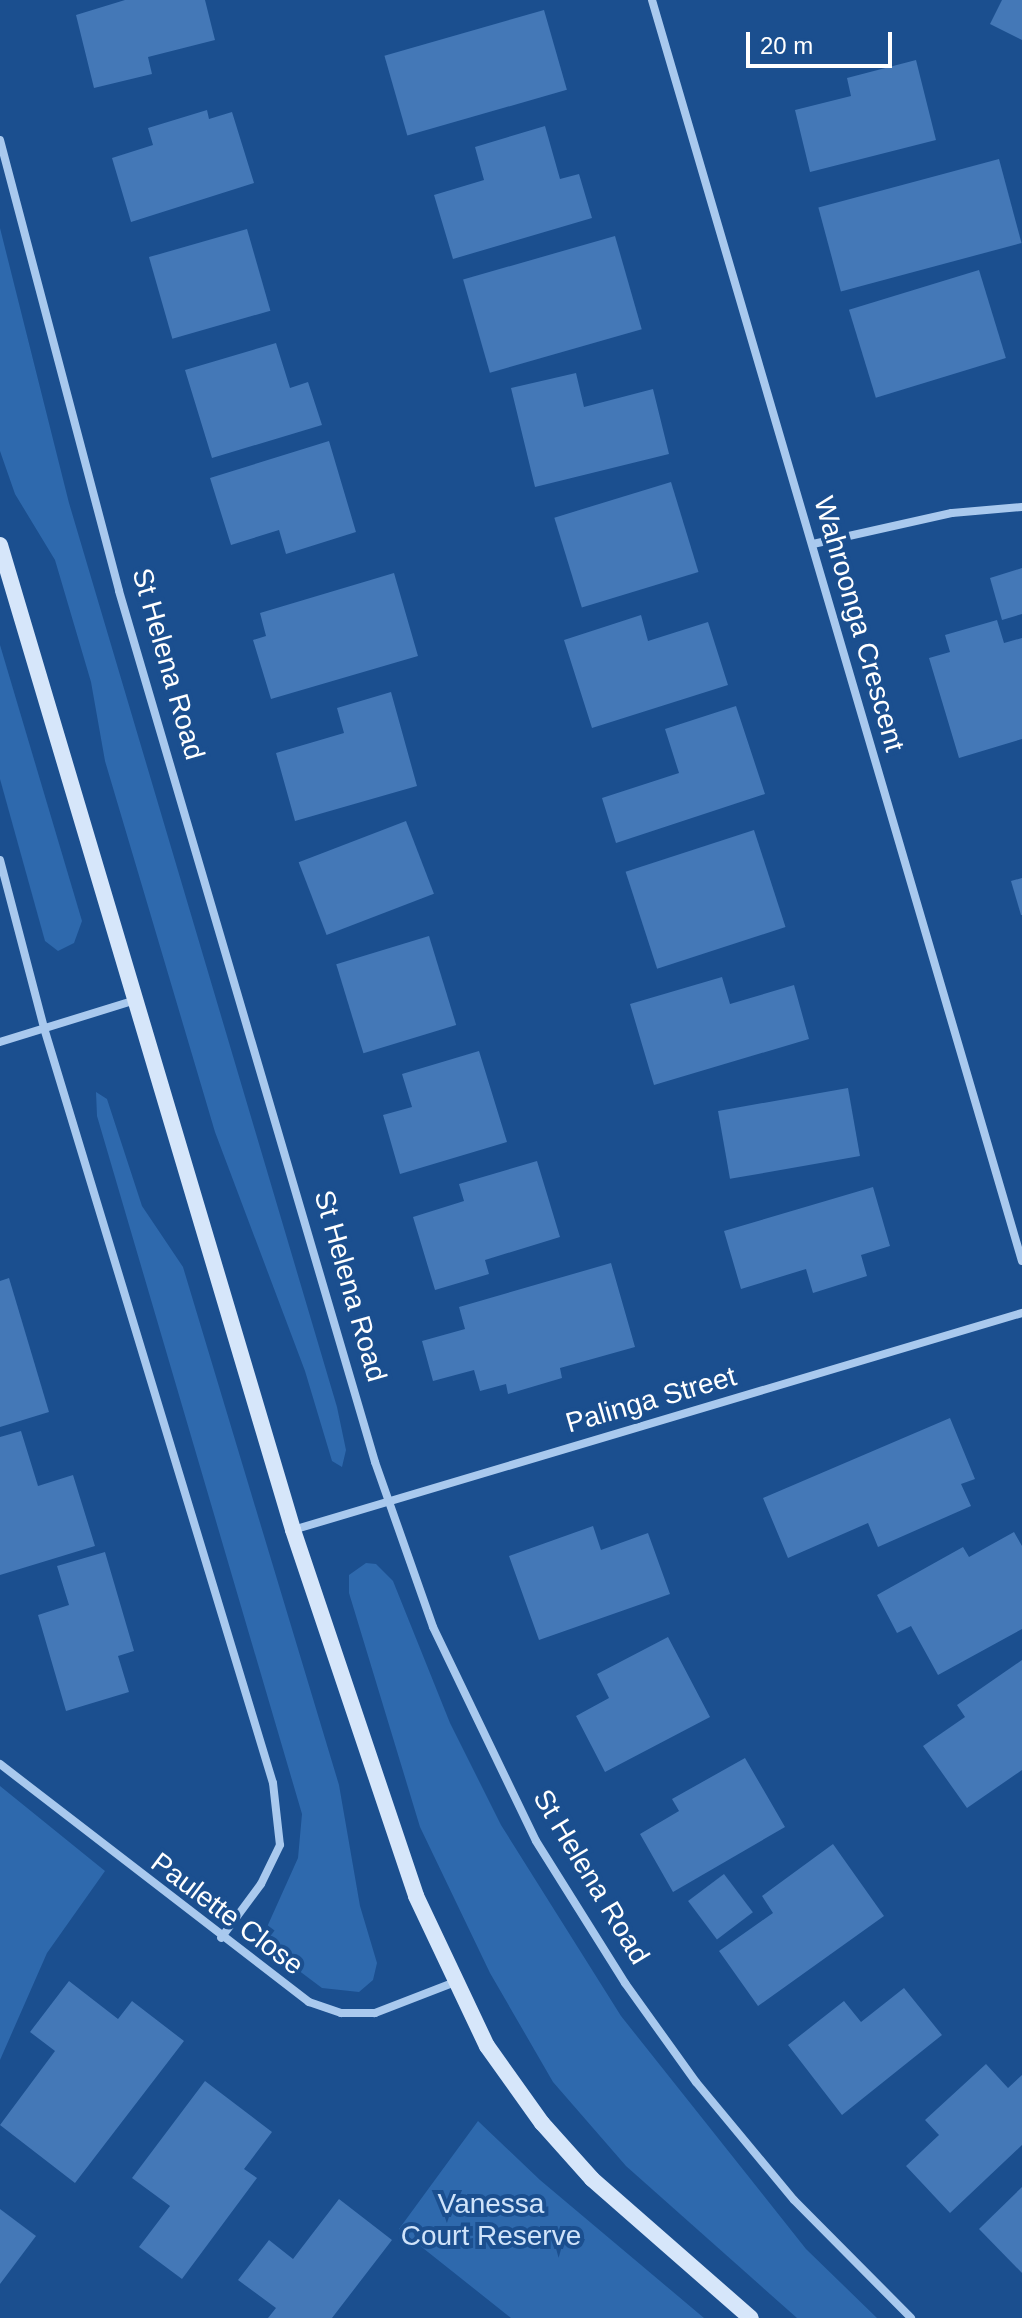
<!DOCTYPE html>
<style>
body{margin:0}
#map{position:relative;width:1022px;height:2318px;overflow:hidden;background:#1b4f8f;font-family:Helvetica,sans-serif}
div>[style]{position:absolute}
.green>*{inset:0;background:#2e69ad}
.building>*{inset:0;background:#4478b7;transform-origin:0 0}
.minor>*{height:8px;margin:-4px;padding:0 4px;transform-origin:4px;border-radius:4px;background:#a9c9ee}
.secondary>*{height:16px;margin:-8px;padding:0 8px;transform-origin:8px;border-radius:8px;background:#d6e6fa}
span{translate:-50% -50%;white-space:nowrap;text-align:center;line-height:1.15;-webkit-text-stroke:8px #1b4f8f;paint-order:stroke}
.street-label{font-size:28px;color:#fff}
.park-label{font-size:28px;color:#cfe3fa}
.scale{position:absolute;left:746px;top:32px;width:146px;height:36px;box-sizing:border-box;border:4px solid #fff;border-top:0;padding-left:10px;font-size:24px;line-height:28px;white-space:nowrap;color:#fff;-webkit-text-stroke:6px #1b4f8f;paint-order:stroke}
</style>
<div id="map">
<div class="green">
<div style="clip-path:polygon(0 228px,69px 503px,337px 1407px,346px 1450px,342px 1467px,332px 1461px,305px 1371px,215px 1132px,105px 761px,91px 682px,55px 560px,15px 494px,0 451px)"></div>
<div style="clip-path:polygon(0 645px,82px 921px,74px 943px,58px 951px,45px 941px,0 779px)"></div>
<div style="clip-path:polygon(96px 1092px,107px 1099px,142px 1206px,183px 1267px,339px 1785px,360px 1906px,377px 1963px,373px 1980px,359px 1992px,322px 1988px,270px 1949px,267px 1927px,298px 1858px,302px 1814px,97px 1116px)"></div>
<div style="clip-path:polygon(366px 1563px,376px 1564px,393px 1581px,450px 1723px,501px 1825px,621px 2016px,806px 2249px,877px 2318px,797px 2318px,626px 2166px,553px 2082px,490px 1973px,420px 1827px,349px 1593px,349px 1575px)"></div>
<div style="clip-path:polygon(0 1786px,105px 1871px,47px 1953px,0 2060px)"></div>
<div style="clip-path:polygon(478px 2121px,540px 2180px,704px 2318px,511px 2318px,399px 2229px)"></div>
</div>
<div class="building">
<div style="clip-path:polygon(125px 0,205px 0,215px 40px,148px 57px,152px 74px,94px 88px,76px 15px)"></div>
<div style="clip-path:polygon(1002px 0,1022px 0,1022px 40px,990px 24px)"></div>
<div style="left:544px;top:10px;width:83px;height:166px;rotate:74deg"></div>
<div style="clip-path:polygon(916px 60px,936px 140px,810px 172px,795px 110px,851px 96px,847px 78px)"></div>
<div style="clip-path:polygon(207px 110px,209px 119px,232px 112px,254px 183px,131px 222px,112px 158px,153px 145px,148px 128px)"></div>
<div style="clip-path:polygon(545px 126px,560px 179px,579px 174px,592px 218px,453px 259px,434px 195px,484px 180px,475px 147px)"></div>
<div style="left:999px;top:159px;width:87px;height:187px;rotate:75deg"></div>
<div style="left:247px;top:229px;width:85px;height:102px;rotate:74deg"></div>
<div style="left:615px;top:236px;width:97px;height:158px;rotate:74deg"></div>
<div style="left:979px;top:270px;width:92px;height:136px;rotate:73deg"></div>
<div style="clip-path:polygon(276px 343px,290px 388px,308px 382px,322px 425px,212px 458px,185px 370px)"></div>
<div style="clip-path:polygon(576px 373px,584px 407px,653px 389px,669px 454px,535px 487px,511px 388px)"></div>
<div style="clip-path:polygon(329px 441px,356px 532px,286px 554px,279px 530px,231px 545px,210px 478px)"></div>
<div style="left:671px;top:482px;width:94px;height:122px;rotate:73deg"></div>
<div style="clip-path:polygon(1022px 568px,1022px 614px,1002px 620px,990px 578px)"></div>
<div style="clip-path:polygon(394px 573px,418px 656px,271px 699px,253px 640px,266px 636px,260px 613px)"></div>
<div style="clip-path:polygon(641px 615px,648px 641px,708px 622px,728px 685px,592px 728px,564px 640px)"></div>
<div style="clip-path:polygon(997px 620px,1004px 643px,1022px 638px,1022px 739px,959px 758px,929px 658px,950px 652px,945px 635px)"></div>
<div style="clip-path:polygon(391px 692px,417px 786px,295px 821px,276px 753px,344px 733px,337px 708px)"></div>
<div style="clip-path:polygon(736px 706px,765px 794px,616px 843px,602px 798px,679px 773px,665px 729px)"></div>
<div style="left:406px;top:821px;width:78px;height:115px;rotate:69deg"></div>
<div style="left:754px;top:830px;width:102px;height:135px;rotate:72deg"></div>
<div style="clip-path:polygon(1022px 878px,1022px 915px,1021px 915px,1011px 881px)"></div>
<div style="left:429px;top:936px;width:93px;height:97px;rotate:73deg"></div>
<div style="clip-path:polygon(722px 977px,730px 1004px,794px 985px,809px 1039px,654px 1085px,630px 1004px)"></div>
<div style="clip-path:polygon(479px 1051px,507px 1142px,400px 1174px,383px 1115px,412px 1107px,402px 1074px)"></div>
<div style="left:848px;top:1088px;width:69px;height:132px;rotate:80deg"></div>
<div style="clip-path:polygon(537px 1161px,560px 1237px,485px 1260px,489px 1274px,435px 1290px,413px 1217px,464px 1201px,459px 1184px)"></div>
<div style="clip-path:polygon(873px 1187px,890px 1246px,861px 1255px,867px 1276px,813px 1293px,806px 1269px,741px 1289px,724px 1231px)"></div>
<div style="clip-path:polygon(611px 1263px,635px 1347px,560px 1368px,562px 1378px,508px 1394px,506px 1384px,480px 1391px,474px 1370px,433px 1381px,422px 1341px,465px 1329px,459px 1307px)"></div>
<div style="clip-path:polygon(9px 1278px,49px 1412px,0 1427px,0 1281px)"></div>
<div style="clip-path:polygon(950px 1418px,975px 1479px,961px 1484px,971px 1506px,878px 1547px,868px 1523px,788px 1558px,763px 1498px)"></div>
<div style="clip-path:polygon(21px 1431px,38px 1486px,73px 1475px,95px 1546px,0 1575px,0 1437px)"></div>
<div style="clip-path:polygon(593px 1526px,601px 1550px,648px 1533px,670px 1594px,539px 1640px,509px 1556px)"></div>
<div style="clip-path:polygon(1014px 1532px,1022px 1546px,1022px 1629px,938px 1675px,911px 1626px,897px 1633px,877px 1595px,963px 1547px,969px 1557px)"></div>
<div style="clip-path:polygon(105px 1552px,134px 1651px,118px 1656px,129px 1692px,66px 1711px,38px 1615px,69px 1605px,57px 1566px)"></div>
<div style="clip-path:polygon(668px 1637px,710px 1717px,605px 1772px,576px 1716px,609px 1698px,597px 1674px)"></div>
<div style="clip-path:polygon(1022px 1660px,1022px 1770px,967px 1808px,923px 1746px,965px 1717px,957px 1705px)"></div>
<div style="clip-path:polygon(745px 1758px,785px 1827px,673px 1892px,640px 1834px,679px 1811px,672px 1799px)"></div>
<div style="clip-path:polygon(833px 1844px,884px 1916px,758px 2006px,719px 1951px,773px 1913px,762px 1896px)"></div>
<div style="left:724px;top:1874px;width:48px;height:45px;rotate:53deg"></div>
<div style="clip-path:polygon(69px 1981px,118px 2019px,132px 2001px,184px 2041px,75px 2183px,0 2125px,55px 2051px,30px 2032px)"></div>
<div style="clip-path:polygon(904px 1988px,942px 2035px,842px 2115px,788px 2045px,844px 2001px,861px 2022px)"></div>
<div style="clip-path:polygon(986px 2064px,1008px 2088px,1022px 2075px,1022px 2145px,950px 2213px,906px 2166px,939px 2135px,925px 2120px)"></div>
<div style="clip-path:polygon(205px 2081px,272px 2132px,244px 2169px,257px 2178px,182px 2279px,139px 2247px,170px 2206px,132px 2178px)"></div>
<div style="clip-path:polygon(1022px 2187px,1022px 2273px,979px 2229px)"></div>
<div style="clip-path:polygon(339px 2199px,392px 2240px,332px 2318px,268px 2318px,276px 2308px,238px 2280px,269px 2240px,293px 2259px)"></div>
<div style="clip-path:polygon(0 2209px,36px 2236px,0 2284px)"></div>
</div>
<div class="minor">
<div style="left:652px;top:0;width:1314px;rotate:73.65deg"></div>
<div style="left:0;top:140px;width:466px;rotate:75.2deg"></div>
<div style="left:119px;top:591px;width:908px;rotate:73.62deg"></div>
<div style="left:375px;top:1462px;width:175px;rotate:70.6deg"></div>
<div style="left:433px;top:1627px;width:237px;rotate:64.3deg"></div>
<div style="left:536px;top:1841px;width:168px;rotate:57.9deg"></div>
<div style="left:625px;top:1983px;width:122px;rotate:54.4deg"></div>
<div style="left:696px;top:2082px;width:153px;rotate:50.3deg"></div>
<div style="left:794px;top:2200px;width:166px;rotate:45.2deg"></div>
<div style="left:813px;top:544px;width:142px;rotate:-12.6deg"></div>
<div style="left:952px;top:513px;width:70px;rotate:-4.9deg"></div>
<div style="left:0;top:860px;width:174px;rotate:75.3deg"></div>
<div style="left:44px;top:1028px;width:789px;rotate:73.13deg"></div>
<div style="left:273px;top:1783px;width:62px;rotate:83.6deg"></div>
<div style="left:280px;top:1845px;width:43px;rotate:116deg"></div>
<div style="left:261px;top:1884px;width:67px;rotate:126.5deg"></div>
<div style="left:0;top:1042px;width:142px;rotate:-17.2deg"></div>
<div style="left:293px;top:1530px;width:761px;rotate:-16.58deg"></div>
<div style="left:0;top:1764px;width:390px;rotate:37.6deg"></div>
<div style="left:309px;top:2002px;width:34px;rotate:19deg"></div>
<div style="left:341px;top:2013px;width:34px"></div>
<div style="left:375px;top:2013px;width:86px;rotate:-21.2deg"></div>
</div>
<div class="secondary">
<div style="left:0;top:545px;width:1028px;rotate:73.43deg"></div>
<div style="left:293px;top:1530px;width:386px;rotate:71.4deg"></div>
<div style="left:416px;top:1896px;width:166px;rotate:64.7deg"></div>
<div style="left:487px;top:2046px;width:95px;rotate:54.5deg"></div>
<div style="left:542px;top:2123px;width:75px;rotate:48.2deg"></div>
<div style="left:592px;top:2179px;width:211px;rotate:41.2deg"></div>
</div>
<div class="street-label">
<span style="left:859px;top:624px;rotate:74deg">Wahroonga Crescent</span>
<span style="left:168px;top:664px;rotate:74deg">St Helena Road</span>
<span style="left:350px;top:1286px;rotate:74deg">St Helena Road</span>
<span style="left:651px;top:1400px;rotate:-16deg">Palinga Street</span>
<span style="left:591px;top:1877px;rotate:59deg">St Helena Road</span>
<span style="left:227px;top:1914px;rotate:37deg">Paulette Close</span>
</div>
<div class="park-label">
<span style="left:491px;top:2220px">Vanessa<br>Court Reserve</span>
</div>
<div class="scale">20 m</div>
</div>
